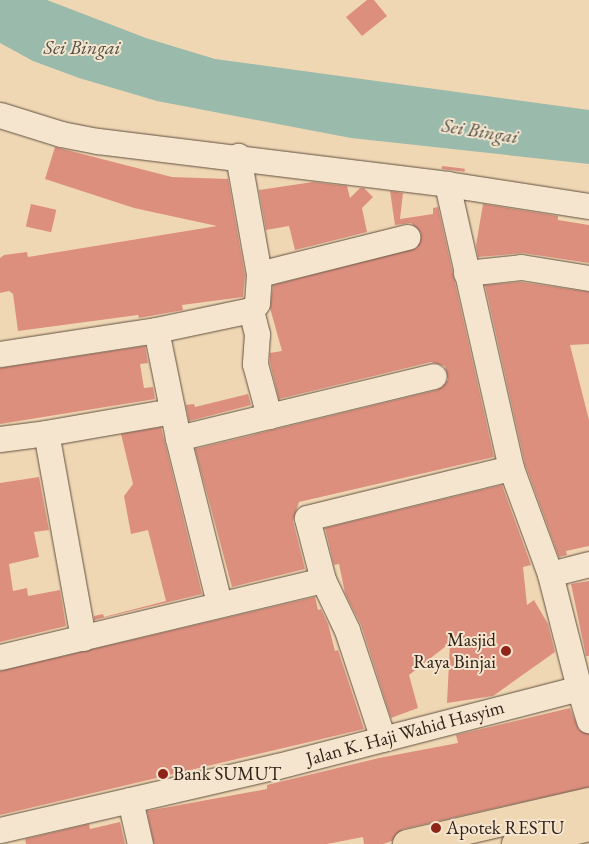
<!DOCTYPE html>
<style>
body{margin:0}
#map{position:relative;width:589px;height:844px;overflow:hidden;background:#f0d7b4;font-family:"EB Garamond",serif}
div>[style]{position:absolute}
.water>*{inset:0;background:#9abaac}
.building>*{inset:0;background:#dd8f7e;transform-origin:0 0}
.roads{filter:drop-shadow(0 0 1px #605040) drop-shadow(0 0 1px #605040)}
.minor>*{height:25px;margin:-12.5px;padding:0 12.5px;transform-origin:12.5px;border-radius:12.5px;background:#f5e5ce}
.major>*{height:28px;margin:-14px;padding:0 14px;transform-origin:14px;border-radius:14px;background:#f0d7b4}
.dots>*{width:14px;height:14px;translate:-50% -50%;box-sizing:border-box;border:2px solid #f5e5ce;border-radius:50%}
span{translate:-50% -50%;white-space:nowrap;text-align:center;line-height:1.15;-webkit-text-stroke:4px #f5e5ce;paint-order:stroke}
.poi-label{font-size:19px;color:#302319}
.right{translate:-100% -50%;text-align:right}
.left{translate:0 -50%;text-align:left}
.street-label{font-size:19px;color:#302319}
.water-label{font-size:20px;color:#505045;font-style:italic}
</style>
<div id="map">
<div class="water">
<div style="clip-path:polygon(0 0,47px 0,146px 38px,215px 59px,589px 110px,589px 164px,351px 138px,157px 101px,79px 78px,33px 61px,0 43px)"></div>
</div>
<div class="building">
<div style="clip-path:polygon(367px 0,374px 0,387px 16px,362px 36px,346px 17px)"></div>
<div style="clip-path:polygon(55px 147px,172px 177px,228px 179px,245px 275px,243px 297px,182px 305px,183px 310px,139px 318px,138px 315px,18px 331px,13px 294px,9px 291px,0 293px,0 258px,4px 255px,27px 252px,28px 257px,217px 226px,134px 208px,45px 179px)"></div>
<div style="left:442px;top:166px;width:23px;height:3px;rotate:7deg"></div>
<div style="clip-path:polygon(313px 182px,347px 186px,350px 198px,360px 188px,364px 188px,373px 197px,362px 208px,367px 232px,295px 250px,289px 226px,266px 230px,259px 190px)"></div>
<div style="clip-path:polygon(390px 191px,403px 193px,400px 219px,433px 214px,433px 208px,438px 207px,494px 457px,299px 502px,293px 521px,305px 569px,232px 587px,195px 449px,437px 390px,448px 380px,445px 366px,431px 362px,279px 399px,270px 363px,270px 353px,282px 351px,270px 308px,273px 285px,417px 248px,421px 233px,411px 223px,395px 225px)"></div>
<div style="left:31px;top:204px;width:26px;height:23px;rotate:13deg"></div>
<div style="clip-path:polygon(483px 204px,558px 216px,558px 220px,589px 225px,589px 263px,523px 253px,478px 257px,476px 245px)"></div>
<div style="clip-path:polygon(521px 282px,589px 292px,589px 344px,570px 345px,589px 420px,589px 546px,566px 551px,567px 555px,559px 557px,525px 464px,485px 285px)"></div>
<div style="clip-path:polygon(145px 346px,148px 363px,140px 364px,144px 388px,153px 387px,155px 399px,0 424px,0 368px)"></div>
<div style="clip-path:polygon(248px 394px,251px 405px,189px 421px,186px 405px,194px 404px,195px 407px)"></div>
<div style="clip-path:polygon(161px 427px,202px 594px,94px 620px,94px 616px,103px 614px,104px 617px,166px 601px,148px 530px,131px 534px,124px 496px,133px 484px,121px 434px)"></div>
<div style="clip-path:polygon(39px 477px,49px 530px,34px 532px,39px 557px,9px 564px,13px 591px,27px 588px,28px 596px,60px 590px,66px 626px,0 642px,0 483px)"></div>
<div style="clip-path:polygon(502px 485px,531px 565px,523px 567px,527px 605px,534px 600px,548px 624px,555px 652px,493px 696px,447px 703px,450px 643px,409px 675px,418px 708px,391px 718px,361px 625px,345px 593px,339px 564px,334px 565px,325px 528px)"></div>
<div style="clip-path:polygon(589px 581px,589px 656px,586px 656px,571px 584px)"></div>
<div style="clip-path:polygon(315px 597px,318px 610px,321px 609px,328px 624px,335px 651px,338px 650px,364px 729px,0 815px,0 671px)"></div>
<div style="clip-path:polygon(570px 708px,579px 730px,589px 734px,589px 787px,403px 829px,392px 841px,383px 844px,364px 844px,363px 837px,327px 844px,154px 844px,147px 811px,267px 789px,267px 785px,379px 758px,458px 743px,456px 735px)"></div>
<div style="clip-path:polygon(120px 822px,125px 844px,26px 844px,25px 839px,89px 824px,90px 829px)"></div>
</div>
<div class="roads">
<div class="minor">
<div style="left:0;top:115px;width:64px;rotate:17.3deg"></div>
<div style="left:61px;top:134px;width:38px;rotate:11deg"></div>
<div style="left:98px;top:141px;width:352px;rotate:7deg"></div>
<div style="left:447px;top:184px;width:144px;rotate:8.8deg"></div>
<div style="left:466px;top:273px;width:55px;rotate:-6.2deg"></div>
<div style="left:521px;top:267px;width:69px;rotate:9.2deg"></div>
<div style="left:259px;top:274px;width:153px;rotate:-14deg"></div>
<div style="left:251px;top:310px;width:25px;rotate:76deg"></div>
<div style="left:257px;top:334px;width:30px;rotate:94deg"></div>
<div style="left:255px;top:364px;width:54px;rotate:74.9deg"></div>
<div style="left:0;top:354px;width:158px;rotate:-8.7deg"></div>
<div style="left:178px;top:438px;width:263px;rotate:-13.6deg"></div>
<div style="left:0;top:439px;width:46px;rotate:-7.4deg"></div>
<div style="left:550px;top:574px;width:40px;rotate:-14.4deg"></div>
<div style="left:219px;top:603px;width:170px;rotate:-104deg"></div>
<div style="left:178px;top:438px;width:110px;rotate:-101.5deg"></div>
<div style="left:156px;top:330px;width:97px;rotate:-11.9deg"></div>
<div style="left:251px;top:310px;width:9px;rotate:-49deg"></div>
<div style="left:257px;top:303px;width:29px;rotate:-86deg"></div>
<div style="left:259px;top:274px;width:120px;rotate:-100.1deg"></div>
<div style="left:83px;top:638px;width:208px;rotate:-100.2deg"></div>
<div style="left:46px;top:433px;width:128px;rotate:-9.9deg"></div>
<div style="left:0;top:657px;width:332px;rotate:-13.4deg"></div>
<div style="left:579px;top:688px;width:34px;rotate:73deg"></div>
<div style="left:383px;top:739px;width:115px;rotate:-108.3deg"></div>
<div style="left:347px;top:630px;width:55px;rotate:-115.6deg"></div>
<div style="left:323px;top:580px;width:64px;rotate:-104.5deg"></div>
<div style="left:307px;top:518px;width:210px;rotate:-13.8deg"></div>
<div style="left:130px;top:800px;width:45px;rotate:77.2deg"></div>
<div style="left:0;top:830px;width:285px;rotate:-13deg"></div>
<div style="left:278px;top:766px;width:311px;rotate:-14.5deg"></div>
<div style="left:579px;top:688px;width:118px;rotate:-104.3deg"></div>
<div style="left:550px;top:574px;width:113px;rotate:-110.2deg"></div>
<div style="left:511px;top:468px;width:291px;rotate:-102.7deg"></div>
</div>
<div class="major">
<div style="left:407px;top:844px;width:187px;rotate:-13deg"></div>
<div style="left:516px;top:844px;width:75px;rotate:-13.1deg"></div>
</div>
</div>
<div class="dots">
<div style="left:506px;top:651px;background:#8f2418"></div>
<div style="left:163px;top:774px;background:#8f2418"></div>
<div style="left:436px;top:828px;background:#8f2418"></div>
</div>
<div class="poi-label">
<span class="right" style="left:496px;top:651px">Masjid<br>Raya Binjai</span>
<span class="left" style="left:173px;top:774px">Bank SUMUT</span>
<span class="left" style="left:446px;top:828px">Apotek RESTU</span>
</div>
<div class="street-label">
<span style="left:405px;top:733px;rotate:-15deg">Jalan K. Haji Wahid Hasyim</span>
</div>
<div class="water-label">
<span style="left:82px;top:47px">Sei Bingai</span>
<span style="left:480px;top:131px;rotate:9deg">Sei Bingai</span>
</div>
</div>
